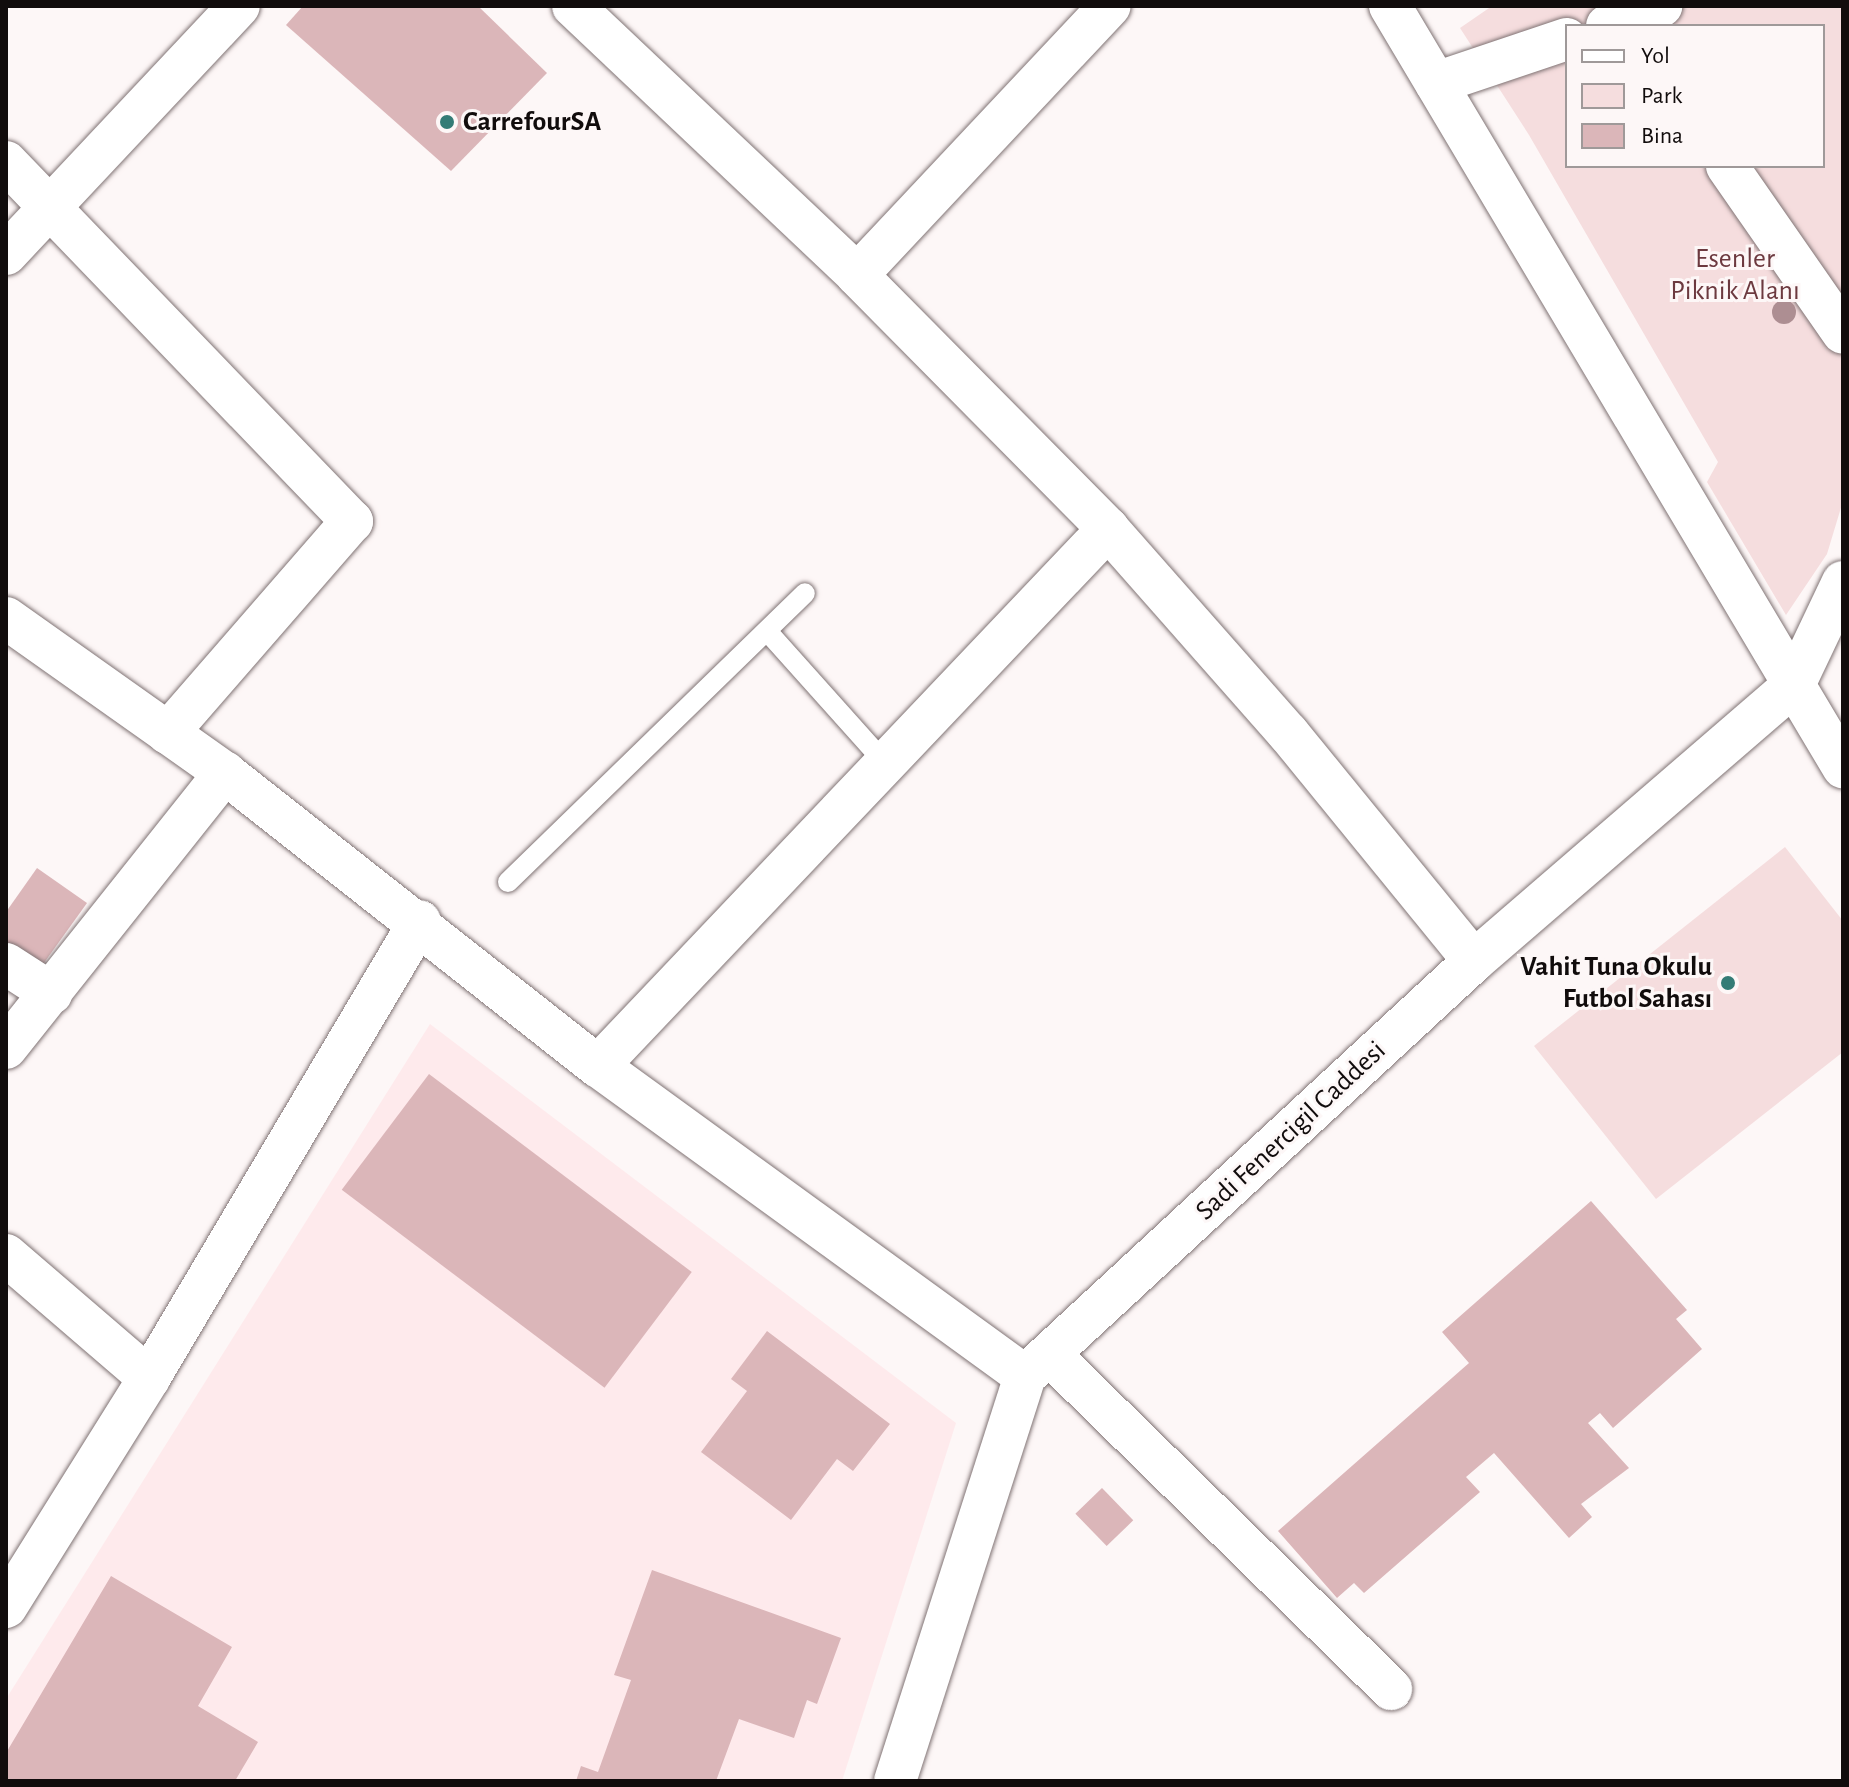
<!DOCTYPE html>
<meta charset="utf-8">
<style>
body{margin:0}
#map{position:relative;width:1849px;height:1787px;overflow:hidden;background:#fdf7f7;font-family:"Alegreya Sans",sans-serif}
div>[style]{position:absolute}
.built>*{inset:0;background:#feeaec}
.green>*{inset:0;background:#f5ddde}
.building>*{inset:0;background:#dbb6b9;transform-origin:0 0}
.roads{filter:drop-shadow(0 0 2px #807374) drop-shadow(0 0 2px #807374)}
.lane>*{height:20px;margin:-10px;padding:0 10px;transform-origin:10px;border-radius:10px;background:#fff}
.street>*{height:42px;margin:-21px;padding:0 21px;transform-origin:21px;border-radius:21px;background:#fff}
.trees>*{width:24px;height:24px;margin:-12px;border-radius:50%;background:#ad8e92}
.dots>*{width:22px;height:22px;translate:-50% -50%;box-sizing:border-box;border:4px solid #fdf7f7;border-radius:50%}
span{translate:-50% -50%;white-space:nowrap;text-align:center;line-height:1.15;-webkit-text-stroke:6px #fdf7f7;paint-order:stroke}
.poi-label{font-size:28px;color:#110c0c;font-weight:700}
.left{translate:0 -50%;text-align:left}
.right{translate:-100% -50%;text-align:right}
.park-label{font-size:28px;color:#6c393f}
.street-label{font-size:28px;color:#110c0c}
.frame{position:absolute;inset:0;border:8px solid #110c0c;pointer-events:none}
.legend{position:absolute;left:1565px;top:24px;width:260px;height:144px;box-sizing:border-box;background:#fdf7f7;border:2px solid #9f9999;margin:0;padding:10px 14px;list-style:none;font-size:24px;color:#110c0c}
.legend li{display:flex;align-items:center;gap:16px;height:40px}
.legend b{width:40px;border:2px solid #9f9999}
</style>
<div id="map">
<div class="built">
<div style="clip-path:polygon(430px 1024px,956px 1423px,842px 1781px,6px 1781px,6px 1699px)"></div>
</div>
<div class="green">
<div style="clip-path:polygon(evenodd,1492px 6px,1843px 6px,1843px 501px,1827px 554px,1786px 615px,1707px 482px,1718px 462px,1529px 135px,1460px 28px,1492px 6px,1567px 26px,1823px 26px,1823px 166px,1567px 166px,1567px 26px)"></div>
<div style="clip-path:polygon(1785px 847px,1843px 921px,1843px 1052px,1656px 1199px,1534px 1046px)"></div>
</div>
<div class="building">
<div style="clip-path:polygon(303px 6px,478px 6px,547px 73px,451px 171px,286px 25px)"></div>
<div style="clip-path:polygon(37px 868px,87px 903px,41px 967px,6px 941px,6px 912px)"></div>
<div style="left:429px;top:1074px;width:329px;height:145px;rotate:37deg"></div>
<div style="clip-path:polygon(1591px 1201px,1687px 1310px,1676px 1319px,1702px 1349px,1613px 1428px,1600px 1413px,1588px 1423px,1629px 1468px,1581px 1504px,1592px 1517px,1569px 1538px,1494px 1453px,1466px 1477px,1480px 1492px,1364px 1593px,1354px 1583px,1337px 1598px,1278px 1531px,1469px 1363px,1442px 1332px)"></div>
<div style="clip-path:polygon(767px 1331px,890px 1424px,853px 1471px,837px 1459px,791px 1520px,701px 1452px,747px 1391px,731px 1379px)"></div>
<div style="left:1102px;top:1488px;width:45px;height:37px;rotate:46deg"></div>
<div style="clip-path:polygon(652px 1570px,841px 1638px,817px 1704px,807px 1700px,794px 1738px,739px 1719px,716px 1781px,576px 1781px,581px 1766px,598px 1772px,631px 1680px,614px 1675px)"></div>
<div style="clip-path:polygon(111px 1576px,232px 1647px,198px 1706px,258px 1742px,235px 1781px,6px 1781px,6px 1753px)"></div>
</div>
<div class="roads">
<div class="lane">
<div style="left:767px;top:631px;width:178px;rotate:48.2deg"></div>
<div style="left:508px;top:882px;width:414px;rotate:-44.2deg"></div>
</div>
<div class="street">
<div style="left:573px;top:6px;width:391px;rotate:43.4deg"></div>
<div style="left:857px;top:275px;width:357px;rotate:45.3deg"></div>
<div style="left:1108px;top:529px;width:272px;rotate:48.6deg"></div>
<div style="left:1288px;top:733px;width:294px;rotate:50.8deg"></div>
<div style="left:1390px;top:6px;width:886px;rotate:59.24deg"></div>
<div style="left:1607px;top:26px;width:58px;rotate:-20.3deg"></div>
<div style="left:1436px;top:83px;width:138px;rotate:-18.6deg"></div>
<div style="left:6px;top:162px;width:499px;rotate:46.1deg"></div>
<div style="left:352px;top:521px;width:281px;rotate:131deg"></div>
<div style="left:1727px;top:166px;width:203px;rotate:55.2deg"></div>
<div style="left:6px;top:254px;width:340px;rotate:-46.8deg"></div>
<div style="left:857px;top:275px;width:369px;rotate:-46.8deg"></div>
<div style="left:6px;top:618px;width:268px;rotate:35.3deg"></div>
<div style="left:225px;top:773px;width:474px;rotate:38.2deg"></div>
<div style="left:598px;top:1066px;width:528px;rotate:35.98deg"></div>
<div style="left:6px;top:964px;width:54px;rotate:32.8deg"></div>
<div style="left:6px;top:1048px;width:352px;rotate:-51.5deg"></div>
<div style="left:598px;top:1066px;width:741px;rotate:-46.48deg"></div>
<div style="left:6px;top:1255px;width:189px;rotate:40.7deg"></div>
<div style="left:1049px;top:1354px;width:479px;rotate:44.4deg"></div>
<div style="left:6px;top:1607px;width:270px;rotate:-58deg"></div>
<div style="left:149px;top:1378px;width:531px;rotate:-59.33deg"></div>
<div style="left:895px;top:1781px;width:425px;rotate:-72.2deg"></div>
<div style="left:1025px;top:1376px;width:611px;rotate:-42.75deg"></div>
<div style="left:1474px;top:961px;width:423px;rotate:-40.8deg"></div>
<div style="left:1794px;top:685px;width:114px;rotate:-64.6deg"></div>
</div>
</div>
<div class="trees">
<div style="left:1784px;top:312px"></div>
</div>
<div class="dots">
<div style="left:447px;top:122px;background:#347c76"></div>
<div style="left:1728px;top:983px;background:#347c76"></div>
</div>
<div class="poi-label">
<span class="left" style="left:463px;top:122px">CarrefourSA</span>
<span class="right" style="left:1712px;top:983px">Vahit Tuna Okulu<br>Futbol Sahası</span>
</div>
<div class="park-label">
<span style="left:1735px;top:275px">Esenler<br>Piknik Alanı</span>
</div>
<div class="street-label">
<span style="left:1291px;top:1131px;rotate:-43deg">Sadi Fenercigil Caddesi</span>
</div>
<div class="frame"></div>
<ul class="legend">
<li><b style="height:10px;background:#fff"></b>Yol</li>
<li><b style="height:22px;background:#f5ddde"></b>Park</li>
<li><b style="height:22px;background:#dbb6b9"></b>Bina</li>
</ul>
</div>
